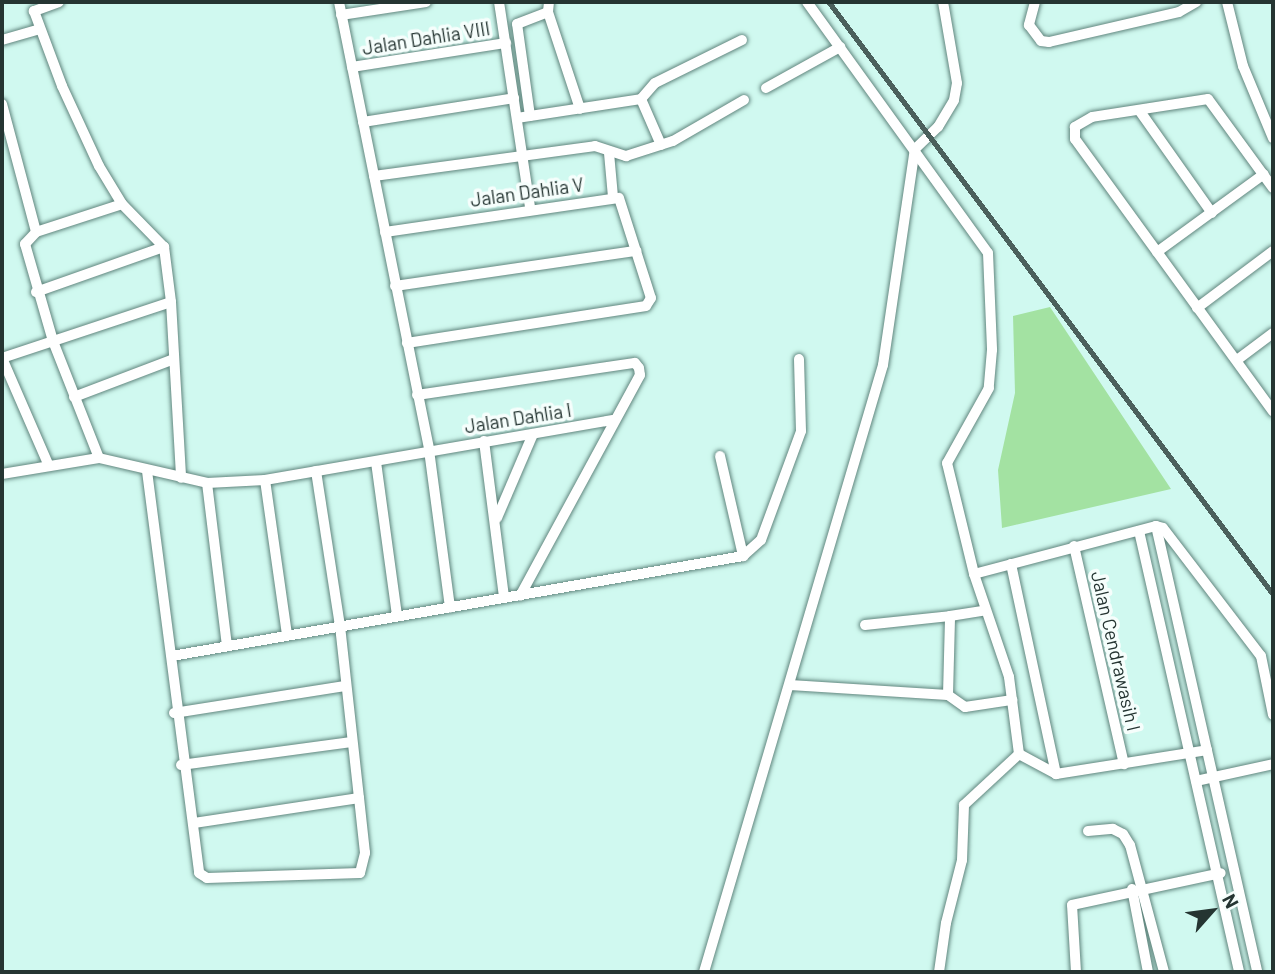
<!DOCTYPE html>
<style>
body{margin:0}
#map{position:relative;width:1275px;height:974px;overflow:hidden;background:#d0f9f0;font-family:Barlow,sans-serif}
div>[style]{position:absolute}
.green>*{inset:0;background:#a3e2a2}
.roads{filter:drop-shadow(0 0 2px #61867e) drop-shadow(0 0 2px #61867e)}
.minor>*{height:10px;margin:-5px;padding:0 5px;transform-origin:5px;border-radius:5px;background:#fff}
.rail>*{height:4.5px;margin:-2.25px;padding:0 2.25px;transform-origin:2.25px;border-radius:2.25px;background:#4b605c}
span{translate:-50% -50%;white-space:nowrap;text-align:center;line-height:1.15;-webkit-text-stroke:7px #f6fefc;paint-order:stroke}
.street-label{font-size:19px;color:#253532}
.frame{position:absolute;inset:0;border:4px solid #253532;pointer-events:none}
.north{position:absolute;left:1177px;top:876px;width:70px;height:70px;-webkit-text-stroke:5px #f6fefc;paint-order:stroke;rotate:62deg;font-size:19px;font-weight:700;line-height:28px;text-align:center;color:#253532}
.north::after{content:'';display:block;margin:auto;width:24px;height:32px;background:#253532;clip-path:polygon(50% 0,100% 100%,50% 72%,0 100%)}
</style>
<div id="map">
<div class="green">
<div style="clip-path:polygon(1050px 307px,1171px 489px,1002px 528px,998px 470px,1015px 393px,1013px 316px)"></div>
</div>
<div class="roads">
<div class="minor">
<div style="left:59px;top:2px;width:27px;rotate:160deg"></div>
<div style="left:34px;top:11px;width:80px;rotate:69.5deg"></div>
<div style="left:62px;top:86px;width:88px;rotate:65.2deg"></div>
<div style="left:99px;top:166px;width:44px;rotate:58.8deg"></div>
<div style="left:122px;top:204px;width:60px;rotate:45.7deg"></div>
<div style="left:164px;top:247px;width:55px;rotate:82.7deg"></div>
<div style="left:171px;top:302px;width:176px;rotate:86.7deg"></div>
<div style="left:339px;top:2px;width:457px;rotate:78.6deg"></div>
<div style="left:429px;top:450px;width:159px;rotate:82.4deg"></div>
<div style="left:499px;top:2px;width:207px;rotate:81.4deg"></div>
<div style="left:549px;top:2px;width:10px;rotate:96deg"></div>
<div style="left:548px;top:12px;width:102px;rotate:71.7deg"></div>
<div style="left:807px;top:2px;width:309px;rotate:54.2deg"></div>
<div style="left:988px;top:253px;width:97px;rotate:87.6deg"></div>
<div style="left:992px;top:350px;width:38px;rotate:95deg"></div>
<div style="left:989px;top:388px;width:86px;rotate:119.2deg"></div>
<div style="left:947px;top:463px;width:114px;rotate:76.3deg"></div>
<div style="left:974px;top:574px;width:109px;rotate:71.2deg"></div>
<div style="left:1009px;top:677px;width:78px;rotate:82.6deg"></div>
<div style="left:1019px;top:754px;width:42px;rotate:28.4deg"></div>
<div style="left:1056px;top:774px;width:153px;rotate:-9deg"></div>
<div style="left:1035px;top:2px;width:24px;rotate:105deg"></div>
<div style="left:1029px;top:25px;width:20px;rotate:53deg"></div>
<div style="left:1041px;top:41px;width:8px;rotate:7deg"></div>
<div style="left:1049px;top:42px;width:133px;rotate:-13deg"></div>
<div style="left:1179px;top:12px;width:20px;rotate:-30deg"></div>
<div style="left:1227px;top:2px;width:66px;rotate:76deg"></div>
<div style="left:1243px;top:66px;width:78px;rotate:67.4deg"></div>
<div style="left:341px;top:15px;width:86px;rotate:-8.7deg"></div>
<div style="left:2px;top:40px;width:37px;rotate:-16deg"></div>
<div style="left:352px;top:67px;width:156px;rotate:-8.9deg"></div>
<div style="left:766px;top:88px;width:85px;rotate:-29deg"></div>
<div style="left:641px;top:99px;width:21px;rotate:-49deg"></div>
<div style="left:655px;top:83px;width:97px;rotate:-26.3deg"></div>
<div style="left:2px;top:104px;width:132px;rotate:75.1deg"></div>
<div style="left:1139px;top:110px;width:126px;rotate:54.7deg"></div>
<div style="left:530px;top:116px;width:93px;rotate:-98deg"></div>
<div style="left:517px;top:24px;width:33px;rotate:-21deg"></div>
<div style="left:517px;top:118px;width:125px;rotate:-8.7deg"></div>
<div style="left:641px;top:99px;width:50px;rotate:66.5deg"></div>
<div style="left:363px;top:122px;width:153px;rotate:-9deg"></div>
<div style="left:609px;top:153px;width:44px;rotate:84.8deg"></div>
<div style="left:374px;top:176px;width:223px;rotate:-7.7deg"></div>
<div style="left:595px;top:146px;width:33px;rotate:18deg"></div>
<div style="left:626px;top:156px;width:49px;rotate:-17.7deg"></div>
<div style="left:673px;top:141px;width:82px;rotate:-30deg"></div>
<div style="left:1273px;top:188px;width:110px;rotate:-126.1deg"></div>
<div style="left:1208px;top:99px;width:117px;rotate:171.2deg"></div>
<div style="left:1092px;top:117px;width:20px;rotate:150deg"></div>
<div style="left:1075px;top:127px;width:12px;rotate:90deg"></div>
<div style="left:1075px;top:139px;width:337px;rotate:54deg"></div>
<div style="left:385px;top:232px;width:236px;rotate:-8.3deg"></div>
<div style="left:619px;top:198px;width:105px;rotate:72.3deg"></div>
<div style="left:651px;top:298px;width:9px;rotate:122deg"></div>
<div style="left:646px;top:306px;width:242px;rotate:171.2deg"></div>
<div style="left:1157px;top:252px;width:132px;rotate:-36.1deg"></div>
<div style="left:395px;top:286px;width:244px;rotate:-8.3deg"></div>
<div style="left:36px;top:292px;width:136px;rotate:-19.4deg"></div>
<div style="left:1197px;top:308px;width:95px;rotate:-36.9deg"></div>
<div style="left:2px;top:358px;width:178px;rotate:-18.3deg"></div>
<div style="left:2px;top:358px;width:116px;rotate:66.5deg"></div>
<div style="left:1237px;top:360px;width:45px;rotate:-36.9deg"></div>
<div style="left:417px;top:395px;width:220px;rotate:-8.4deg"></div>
<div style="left:635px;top:363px;width:6px;rotate:51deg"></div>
<div style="left:639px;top:368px;width:7px;rotate:82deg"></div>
<div style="left:640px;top:375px;width:251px;rotate:118.5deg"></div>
<div style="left:74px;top:397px;width:107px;rotate:-20.8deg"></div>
<div style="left:484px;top:441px;width:158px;rotate:82.7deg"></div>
<div style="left:720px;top:456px;width:103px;rotate:77deg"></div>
<div style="left:99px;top:458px;width:126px;rotate:-111.5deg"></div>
<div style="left:53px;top:341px;width:101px;rotate:-106.1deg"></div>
<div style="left:25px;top:244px;width:16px;rotate:-47deg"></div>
<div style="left:36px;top:232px;width:90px;rotate:-18deg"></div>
<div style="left:376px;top:462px;width:154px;rotate:82.2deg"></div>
<div style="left:147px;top:471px;width:405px;rotate:82.6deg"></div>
<div style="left:199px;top:873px;width:9px;rotate:32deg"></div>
<div style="left:207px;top:878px;width:153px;rotate:-1.9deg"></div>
<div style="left:360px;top:873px;width:21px;rotate:-76deg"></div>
<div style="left:365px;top:853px;width:55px;rotate:-96.2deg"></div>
<div style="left:2px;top:474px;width:98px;rotate:-9.4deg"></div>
<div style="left:99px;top:458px;width:111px;rotate:13deg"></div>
<div style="left:207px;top:483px;width:58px;rotate:-3deg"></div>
<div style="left:265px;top:480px;width:353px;rotate:-9.8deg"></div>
<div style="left:265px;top:480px;width:156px;rotate:81.9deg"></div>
<div style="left:207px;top:483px;width:163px;rotate:83deg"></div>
<div style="left:497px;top:518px;width:91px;rotate:-66.8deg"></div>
<div style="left:1156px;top:526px;width:457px;rotate:77.2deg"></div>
<div style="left:1139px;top:531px;width:452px;rotate:77.2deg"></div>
<div style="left:1074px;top:546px;width:224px;rotate:77.1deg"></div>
<div style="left:1011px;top:564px;width:215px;rotate:77.9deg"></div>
<div style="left:974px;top:574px;width:188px;rotate:-14.8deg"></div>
<div style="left:1156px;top:526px;width:7px;rotate:16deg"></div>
<div style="left:1163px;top:528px;width:161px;rotate:52.6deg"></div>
<div style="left:1261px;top:656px;width:60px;rotate:78.5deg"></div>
<div style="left:865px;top:625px;width:85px;rotate:-6deg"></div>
<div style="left:172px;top:656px;width:580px;rotate:-9.93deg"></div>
<div style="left:743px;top:556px;width:24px;rotate:-42deg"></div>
<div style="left:761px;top:540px;width:116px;rotate:-69.8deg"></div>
<div style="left:801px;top:431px;width:72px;rotate:-91.6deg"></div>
<div style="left:790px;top:685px;width:158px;rotate:3.6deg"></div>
<div style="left:948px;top:695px;width:21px;rotate:35deg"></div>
<div style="left:965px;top:707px;width:48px;rotate:-8.5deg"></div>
<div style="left:948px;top:695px;width:79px;rotate:-88.5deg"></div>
<div style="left:950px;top:616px;width:36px;rotate:-9deg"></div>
<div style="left:174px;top:713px;width:173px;rotate:-9deg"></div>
<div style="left:181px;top:765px;width:172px;rotate:-7.7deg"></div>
<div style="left:1196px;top:781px;width:79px;rotate:-12.4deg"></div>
<div style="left:194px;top:823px;width:167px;rotate:-8.6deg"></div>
<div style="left:359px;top:798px;width:173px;rotate:-96.3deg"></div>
<div style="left:340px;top:626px;width:157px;rotate:-98.8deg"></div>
<div style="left:1088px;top:831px;width:25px;rotate:-5deg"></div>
<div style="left:1113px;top:829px;width:11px;rotate:27deg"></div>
<div style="left:1123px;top:834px;width:13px;rotate:58deg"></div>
<div style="left:1130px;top:845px;width:131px;rotate:75deg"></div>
<div style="left:1132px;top:889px;width:85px;rotate:79.1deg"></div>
<div style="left:704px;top:972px;width:633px;rotate:-73.57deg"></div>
<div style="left:883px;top:365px;width:218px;rotate:-81.6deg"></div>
<div style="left:915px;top:149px;width:32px;rotate:-44deg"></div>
<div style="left:938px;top:127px;width:31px;rotate:-59deg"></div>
<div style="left:954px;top:100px;width:17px;rotate:-80deg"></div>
<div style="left:957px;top:83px;width:82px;rotate:-99.8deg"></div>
<div style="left:939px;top:972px;width:49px;rotate:-81.9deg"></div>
<div style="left:946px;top:923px;width:65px;rotate:-75.7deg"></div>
<div style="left:962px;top:860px;width:55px;rotate:-87.9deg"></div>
<div style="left:964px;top:805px;width:75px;rotate:-42.8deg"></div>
<div style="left:1076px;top:972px;width:67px;rotate:-93.4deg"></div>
<div style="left:1072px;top:905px;width:152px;rotate:-12.1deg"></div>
</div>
</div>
<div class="rail">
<div style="left:829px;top:2px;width:740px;rotate:53.13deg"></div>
</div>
<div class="street-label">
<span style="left:426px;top:38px;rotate:-9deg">Jalan Dahlia VIII</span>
<span style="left:527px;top:192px;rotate:-8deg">Jalan Dahlia V</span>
<span style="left:518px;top:418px;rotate:-9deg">Jalan Dahlia I</span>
<span style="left:1116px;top:651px;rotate:77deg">Jalan Cendrawasih I</span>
</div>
<div class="frame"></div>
<div class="north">N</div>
</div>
